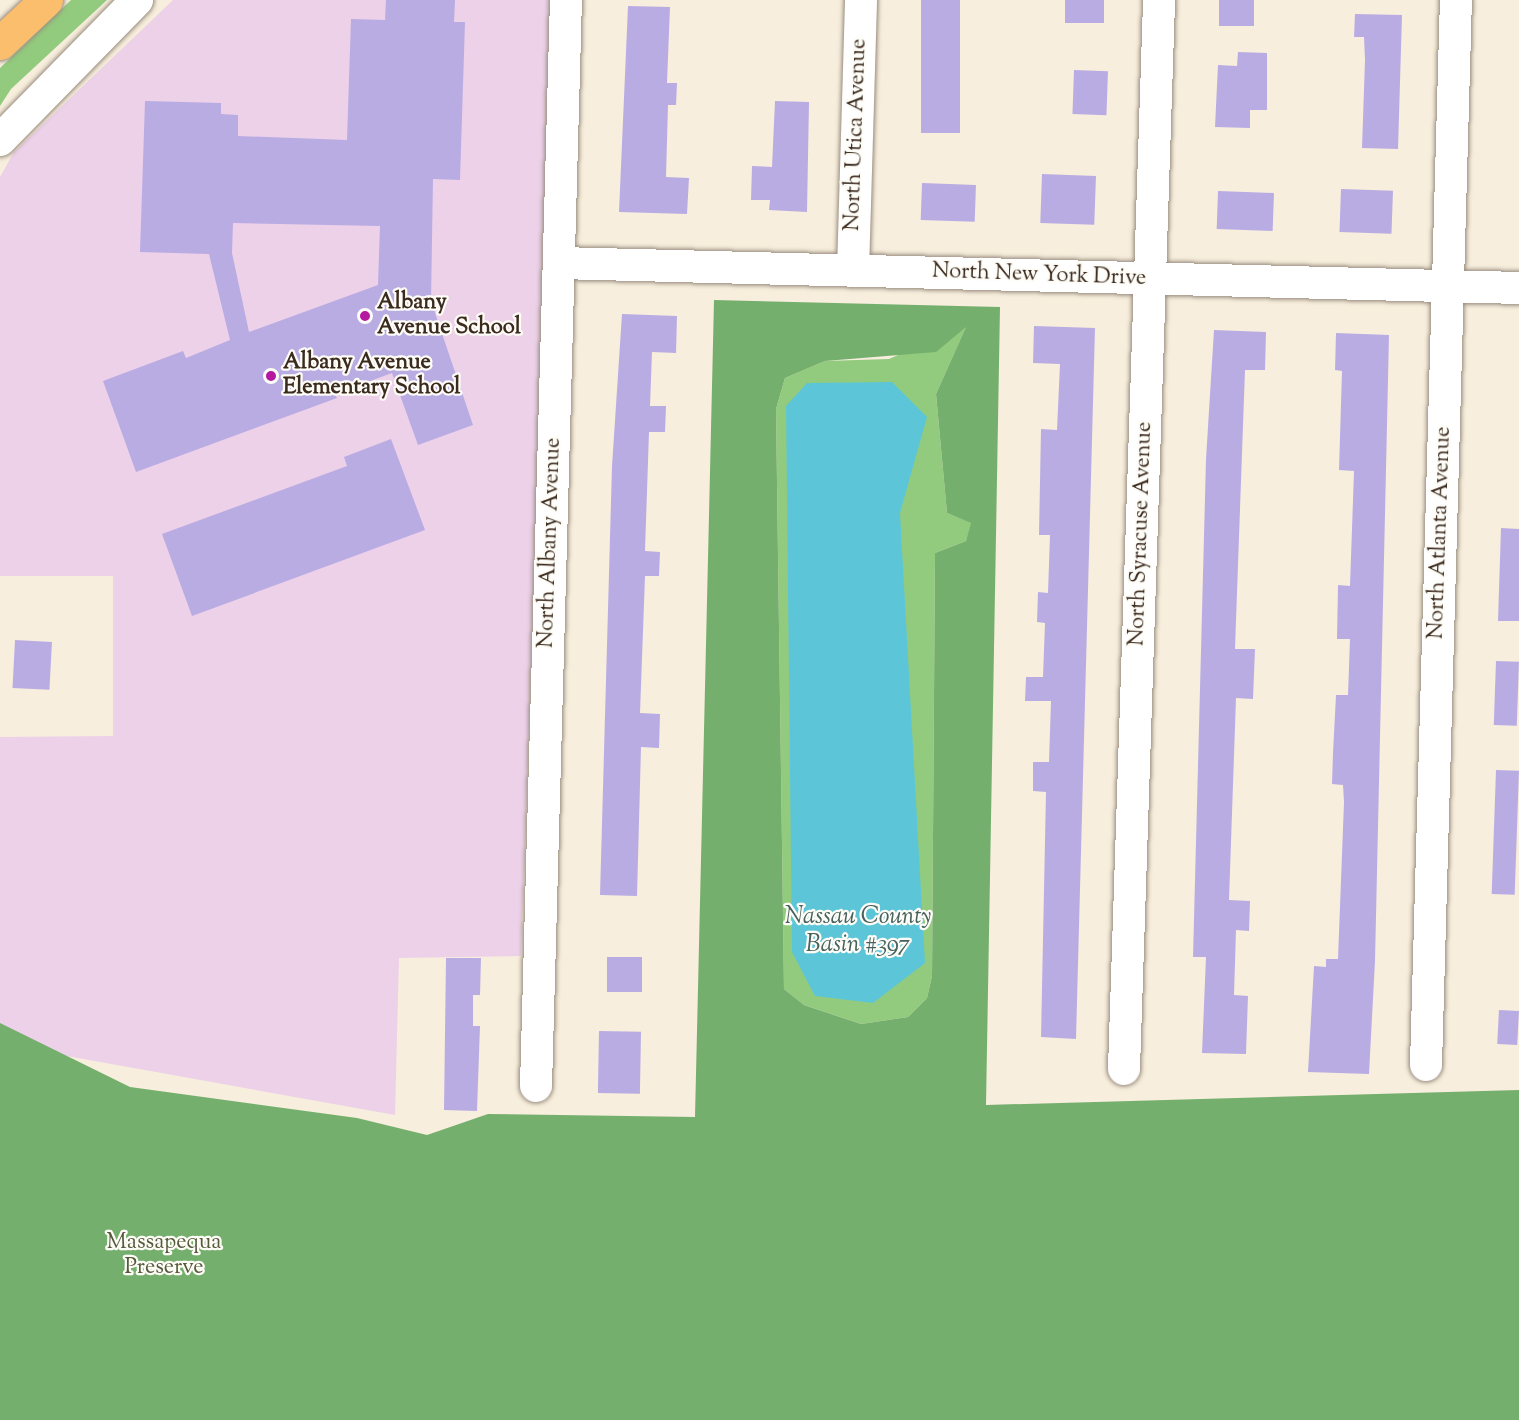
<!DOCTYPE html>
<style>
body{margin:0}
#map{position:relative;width:1519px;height:1420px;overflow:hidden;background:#f7eedd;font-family:"Sorts Mill Goudy",serif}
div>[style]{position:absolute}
.built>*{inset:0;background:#ecd1e9}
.green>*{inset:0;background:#92cb7e}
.forest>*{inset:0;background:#75af6d}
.water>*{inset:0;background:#5cc6d8}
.building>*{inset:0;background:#b9ace3;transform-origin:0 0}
.roads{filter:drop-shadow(0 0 2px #998c7e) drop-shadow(0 0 2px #998c7e)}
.minor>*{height:32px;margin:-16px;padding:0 16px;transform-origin:16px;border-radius:16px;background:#fff}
.highway>*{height:33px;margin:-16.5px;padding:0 16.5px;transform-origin:16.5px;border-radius:16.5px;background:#fabe6d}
.dots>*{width:16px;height:16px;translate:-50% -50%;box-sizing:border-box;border:3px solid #fdfcf7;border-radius:50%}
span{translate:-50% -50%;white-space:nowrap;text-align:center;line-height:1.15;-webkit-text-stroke:4.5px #fdfcf7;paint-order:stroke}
.street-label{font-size:22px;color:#3b2a1e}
.poi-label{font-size:22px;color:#3b2a1e;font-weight:700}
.left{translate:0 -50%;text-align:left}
.park-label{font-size:22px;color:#555a3b}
.water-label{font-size:24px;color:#47615f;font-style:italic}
</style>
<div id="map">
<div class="built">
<div style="clip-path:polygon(173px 0,555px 0,521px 956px,399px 958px,395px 1115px,0 1044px,0 737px,113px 736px,113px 576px,0 576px,0 177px,14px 152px)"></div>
</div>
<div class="green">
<div style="clip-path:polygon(71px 0,107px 0,11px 89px,0 106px,0 68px)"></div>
<div style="clip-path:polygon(967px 325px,936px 394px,947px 513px,972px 523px,966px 541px,935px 553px,932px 976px,927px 998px,908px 1017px,861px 1024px,804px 1005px,784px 989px,776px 409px,785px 378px,825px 361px,889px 359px)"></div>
</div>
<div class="forest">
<div style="clip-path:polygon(evenodd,714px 300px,1000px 307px,986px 1105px,1519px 1090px,1519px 1420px,0 1420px,0 1023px,130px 1087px,357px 1118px,427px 1135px,488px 1114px,695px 1117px,714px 300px,966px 327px,936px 394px,947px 513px,971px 523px,966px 541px,935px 553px,932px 976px,927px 998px,908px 1017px,861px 1024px,804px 1005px,784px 989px,776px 409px,785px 378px,825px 361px,936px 352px,966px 327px)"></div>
</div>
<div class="water">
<div style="clip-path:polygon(892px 382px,927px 417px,900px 513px,925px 963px,873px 1003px,815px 996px,792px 952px,786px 406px,807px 383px)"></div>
</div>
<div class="building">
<div style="clip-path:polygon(evenodd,386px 0,455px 0,454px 22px,465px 22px,460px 180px,433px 179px,431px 301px,473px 425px,418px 445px,392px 373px,335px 394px,337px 398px,136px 472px,103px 381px,183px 351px,186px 358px,230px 340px,209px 254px,140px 252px,145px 101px,221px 103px,221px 114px,238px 115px,238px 136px,347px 140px,351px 19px,385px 20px,386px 0,233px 223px,380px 226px,378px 285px,249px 332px,232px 253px,233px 223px)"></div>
<div style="left:921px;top:0;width:39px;height:133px"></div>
<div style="left:1065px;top:0;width:39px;height:23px"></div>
<div style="left:1219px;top:0;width:35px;height:26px"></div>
<div style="clip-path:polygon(628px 6px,670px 7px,667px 83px,677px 83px,676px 105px,668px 105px,666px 177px,689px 178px,687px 214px,619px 212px)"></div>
<div style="clip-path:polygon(1355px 14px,1402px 15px,1398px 149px,1362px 148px,1365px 60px,1364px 37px,1354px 37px)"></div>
<div style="clip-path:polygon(1238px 52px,1267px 53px,1267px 110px,1250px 110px,1250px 128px,1215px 127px,1218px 65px,1237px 66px)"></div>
<div style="left:1074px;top:70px;width:34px;height:44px;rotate:2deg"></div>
<div style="clip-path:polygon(775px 101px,809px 102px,807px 212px,769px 210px,770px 200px,751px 200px,752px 166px,772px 167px)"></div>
<div style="left:1042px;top:174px;width:54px;height:49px;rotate:2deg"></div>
<div style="left:922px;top:183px;width:54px;height:37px;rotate:2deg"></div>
<div style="left:1341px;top:189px;width:52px;height:43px;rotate:2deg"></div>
<div style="left:1218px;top:191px;width:56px;height:38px;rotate:2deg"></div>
<div style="clip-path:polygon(622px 314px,677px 316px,676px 353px,652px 352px,650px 406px,666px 406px,665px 432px,649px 432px,645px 551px,660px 552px,659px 576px,645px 576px,640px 713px,660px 714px,659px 748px,641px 747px,637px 896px,600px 895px,612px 466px)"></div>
<div style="clip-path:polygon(1034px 326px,1095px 328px,1076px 1039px,1041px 1037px,1046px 792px,1033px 791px,1033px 762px,1049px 762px,1051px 701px,1025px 701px,1026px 677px,1043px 677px,1045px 623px,1037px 622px,1038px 592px,1048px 593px,1050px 535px,1039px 535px,1041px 429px,1057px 430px,1060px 364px,1033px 363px)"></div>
<div style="clip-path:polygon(1214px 330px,1266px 332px,1265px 370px,1245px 370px,1235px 649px,1255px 649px,1253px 699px,1236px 698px,1229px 900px,1250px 901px,1249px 931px,1236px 930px,1234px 995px,1248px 996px,1246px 1054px,1202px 1053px,1206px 957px,1193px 957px,1206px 459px)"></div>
<div style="clip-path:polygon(1336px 333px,1389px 335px,1375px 961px,1369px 1074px,1308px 1072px,1314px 966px,1326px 967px,1326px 959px,1338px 959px,1344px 802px,1343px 785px,1332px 784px,1333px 753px,1336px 695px,1348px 695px,1350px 639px,1337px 639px,1338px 585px,1350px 586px,1354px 471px,1339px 470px,1342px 371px,1335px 370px)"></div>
<div style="clip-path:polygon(391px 439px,425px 530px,192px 616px,162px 534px,347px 466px,344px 457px)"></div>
<div style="clip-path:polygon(1501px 528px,1519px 529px,1519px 621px,1498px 621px)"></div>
<div style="left:15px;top:640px;width:37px;height:48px;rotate:3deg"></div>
<div style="left:1496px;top:661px;width:23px;height:64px;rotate:2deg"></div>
<div style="left:1496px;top:770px;width:23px;height:124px;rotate:2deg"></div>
<div style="left:607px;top:957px;width:35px;height:35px"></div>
<div style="clip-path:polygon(446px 958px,481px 958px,480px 995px,473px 995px,473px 1026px,480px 1026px,477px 1111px,444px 1110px)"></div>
<div style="left:1499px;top:1010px;width:20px;height:34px;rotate:3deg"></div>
<div style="left:599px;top:1031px;width:42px;height:62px;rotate:1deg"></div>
</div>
<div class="roads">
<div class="minor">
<div style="left:0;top:140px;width:196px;rotate:-45.6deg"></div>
<div style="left:559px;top:263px;width:960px;rotate:1.49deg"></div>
<div style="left:853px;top:271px;width:271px;rotate:-88.3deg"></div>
<div style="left:1426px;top:1065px;width:1065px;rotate:-88.39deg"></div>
<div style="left:1124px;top:1069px;width:1070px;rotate:-88.12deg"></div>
<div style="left:536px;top:1086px;width:1086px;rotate:-88.42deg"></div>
</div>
<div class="highway">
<div style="left:0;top:43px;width:63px;rotate:-43.1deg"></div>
</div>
</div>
<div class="dots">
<div style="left:365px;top:316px;background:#b5179e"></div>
<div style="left:271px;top:376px;background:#b5179e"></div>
</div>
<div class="street-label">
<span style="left:857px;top:135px;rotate:-88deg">North Utica Avenue</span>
<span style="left:1039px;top:276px;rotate:2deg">North New York Drive</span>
<span style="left:1441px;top:533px;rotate:-88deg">North Atlanta Avenue</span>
<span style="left:1142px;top:534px;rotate:-88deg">North Syracuse Avenue</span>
<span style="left:551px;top:543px;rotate:-88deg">North Albany Avenue</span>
</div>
<div class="poi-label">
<span class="left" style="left:377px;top:316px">Albany<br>Avenue School</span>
<span class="left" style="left:283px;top:376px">Albany Avenue<br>Elementary School</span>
</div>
<div class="park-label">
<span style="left:164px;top:1256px">Massapequa<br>Preserve</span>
</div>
<div class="water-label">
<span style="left:858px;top:932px">Nassau County<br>Basin #397</span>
</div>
</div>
